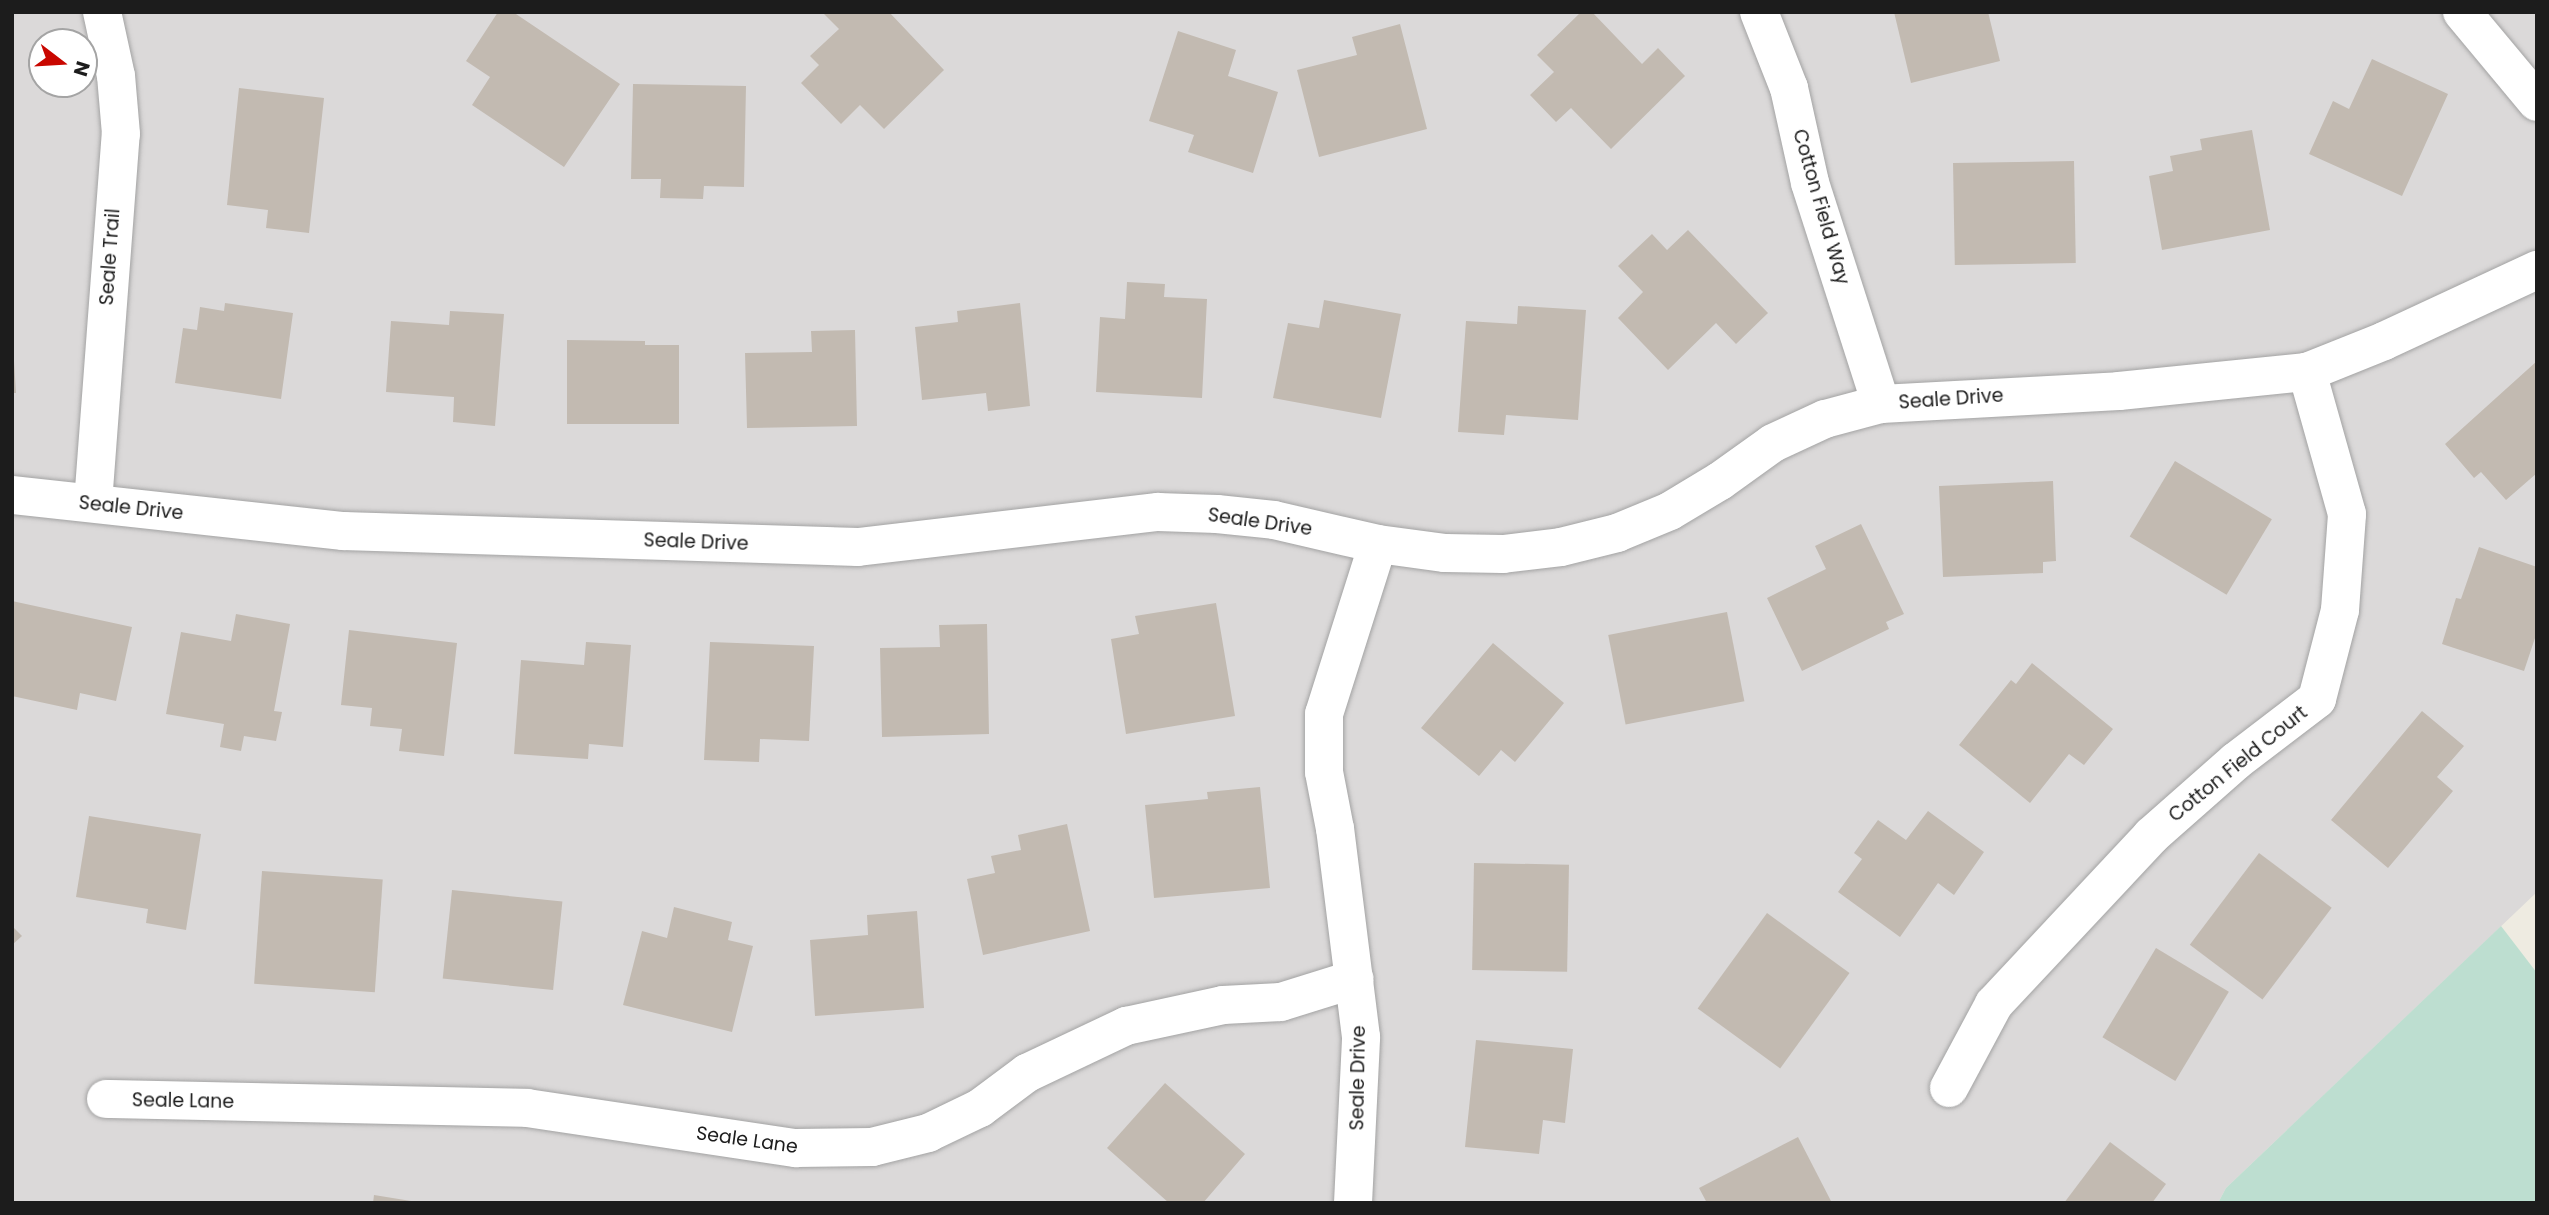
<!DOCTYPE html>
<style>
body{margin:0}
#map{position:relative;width:2549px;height:1215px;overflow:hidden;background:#eeebe1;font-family:Poppins,sans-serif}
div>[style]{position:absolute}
.residential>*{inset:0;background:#dbd9d9}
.wetland>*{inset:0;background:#bdded0}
.building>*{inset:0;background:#c2bab1;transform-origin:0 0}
.roads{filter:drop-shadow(0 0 2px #a3a3a3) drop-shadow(0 0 2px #a3a3a3)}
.minor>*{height:38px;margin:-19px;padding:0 19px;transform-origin:19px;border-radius:19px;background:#fff}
span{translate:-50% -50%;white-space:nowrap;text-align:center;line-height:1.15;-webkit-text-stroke:5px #fff;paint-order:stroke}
.street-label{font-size:19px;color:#1c1c1c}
.frame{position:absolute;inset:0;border:14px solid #1c1c1c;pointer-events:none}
.north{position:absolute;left:28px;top:28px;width:70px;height:70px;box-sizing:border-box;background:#fff;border:2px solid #a4a4a4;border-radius:50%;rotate:107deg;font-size:19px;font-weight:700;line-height:28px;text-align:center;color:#1c1c1c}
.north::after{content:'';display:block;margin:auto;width:24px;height:32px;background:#c90700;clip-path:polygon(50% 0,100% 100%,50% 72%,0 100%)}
</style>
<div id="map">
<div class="residential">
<div style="clip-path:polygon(evenodd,12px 12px,2537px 12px,2537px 892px,2226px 1188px,2218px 1203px,12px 1203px,12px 12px,42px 42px,84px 42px,84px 84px,42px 84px,42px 42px)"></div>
</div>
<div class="wetland">
<div style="clip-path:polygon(2501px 926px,2537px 973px,2537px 1203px,2218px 1203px,2226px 1188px)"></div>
</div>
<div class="building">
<div style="clip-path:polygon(498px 12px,513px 12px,620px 84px,564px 167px,472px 105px,490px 77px,466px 61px)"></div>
<div style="clip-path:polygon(822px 12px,889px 12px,944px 70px,884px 129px,860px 105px,841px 124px,801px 83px,819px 65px,810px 56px,839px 29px)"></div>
<div style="clip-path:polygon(1581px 12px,1592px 12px,1642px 64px,1658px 48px,1685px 76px,1611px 149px,1571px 108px,1556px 122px,1530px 95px,1554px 72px,1537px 55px)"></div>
<div style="clip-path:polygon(1894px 12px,1988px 12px,2000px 61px,1911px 83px)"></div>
<div style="clip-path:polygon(1400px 24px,1427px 129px,1319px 157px,1297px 70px,1357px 55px,1352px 37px)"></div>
<div style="clip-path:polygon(1178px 31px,1236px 50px,1228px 76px,1278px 92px,1253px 173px,1188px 152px,1194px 135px,1149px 121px)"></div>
<div style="clip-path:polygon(2372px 59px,2448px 94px,2402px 196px,2309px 154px,2333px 101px,2349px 109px)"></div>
<div style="clip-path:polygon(633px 84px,746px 86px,744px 187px,704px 186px,703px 199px,660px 198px,661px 179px,631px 179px)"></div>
<div style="clip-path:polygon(239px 88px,324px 98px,309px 233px,266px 228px,268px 210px,227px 205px)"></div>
<div style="clip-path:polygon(2252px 130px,2270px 230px,2162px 250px,2149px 176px,2173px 171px,2170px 156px,2202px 150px,2200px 139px)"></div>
<div style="left:2074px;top:161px;width:102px;height:121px;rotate:89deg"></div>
<div style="clip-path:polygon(1688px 230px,1768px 313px,1736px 344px,1716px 323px,1668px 370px,1618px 318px,1643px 292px,1618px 266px,1652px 234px,1667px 250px)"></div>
<div style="clip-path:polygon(1127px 282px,1165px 284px,1164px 297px,1207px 299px,1202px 398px,1096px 392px,1100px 317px,1125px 319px)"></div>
<div style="clip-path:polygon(1324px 300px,1401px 314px,1381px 418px,1273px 398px,1288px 323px,1319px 328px)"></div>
<div style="clip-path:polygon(225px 303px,293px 313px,281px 399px,175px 383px,183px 328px,197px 330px,200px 307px,224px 311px)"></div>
<div style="clip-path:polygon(1020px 303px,1030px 406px,988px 411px,986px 393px,922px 400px,915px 327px,958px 322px,957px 311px)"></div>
<div style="clip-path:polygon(1518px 306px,1586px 310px,1578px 420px,1506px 415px,1504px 435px,1458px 432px,1466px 321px,1517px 324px)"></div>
<div style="clip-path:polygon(450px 311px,504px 314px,495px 426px,453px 422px,454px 397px,386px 392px,391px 321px,449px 325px)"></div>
<div style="clip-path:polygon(855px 330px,857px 426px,747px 428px,745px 353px,812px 352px,811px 331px)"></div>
<div style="clip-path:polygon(567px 340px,645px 341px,645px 345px,679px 345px,679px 424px,567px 424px)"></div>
<div style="clip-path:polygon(12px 361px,14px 361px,16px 393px,12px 393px)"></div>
<div style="clip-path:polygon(2537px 361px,2537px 473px,2506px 500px,2481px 472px,2474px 478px,2445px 444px)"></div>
<div style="left:2175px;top:461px;width:113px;height:88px;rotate:31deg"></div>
<div style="clip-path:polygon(2053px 481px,2056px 561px,2043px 562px,2043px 573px,1943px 577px,1939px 486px)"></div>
<div style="clip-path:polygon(1861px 524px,1904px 614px,1886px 622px,1889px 629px,1802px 671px,1767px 598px,1826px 569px,1815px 546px)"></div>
<div style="clip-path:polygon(2479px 547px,2537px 567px,2537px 632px,2524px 671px,2442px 644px,2456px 598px,2461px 599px)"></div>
<div style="clip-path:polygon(12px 601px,132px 627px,116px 701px,80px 693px,77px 710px,12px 696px)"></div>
<div style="clip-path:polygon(1216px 603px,1235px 716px,1126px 734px,1111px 639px,1139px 634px,1135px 616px)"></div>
<div style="left:1727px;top:612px;width:91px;height:121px;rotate:79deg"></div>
<div style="clip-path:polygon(236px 614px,290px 624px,274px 711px,282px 712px,276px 741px,244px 736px,241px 751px,220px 747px,224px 724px,166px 714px,181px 632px,231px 641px)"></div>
<div style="clip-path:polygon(987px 624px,989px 734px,882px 737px,880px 648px,940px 647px,939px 625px)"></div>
<div style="clip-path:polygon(349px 630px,457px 643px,444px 756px,399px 751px,402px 729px,370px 726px,372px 708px,341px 705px)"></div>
<div style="clip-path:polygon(586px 642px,631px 645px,623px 747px,589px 744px,588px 759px,514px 754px,521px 660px,584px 665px)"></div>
<div style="clip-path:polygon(710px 642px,814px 646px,809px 741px,760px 739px,759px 762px,704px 760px)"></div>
<div style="clip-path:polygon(1493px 643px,1564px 703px,1515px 762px,1501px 750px,1479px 776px,1421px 728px)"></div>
<div style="clip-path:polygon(2032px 663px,2113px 729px,2084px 765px,2069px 754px,2030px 803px,1959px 745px,2011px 680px,2016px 684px)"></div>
<div style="clip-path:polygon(2422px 711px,2464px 746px,2437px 777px,2453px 791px,2388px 868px,2331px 820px)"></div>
<div style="clip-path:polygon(1260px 787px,1270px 888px,1154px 898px,1145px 805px,1208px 799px,1207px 792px)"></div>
<div style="clip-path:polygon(1928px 811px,1984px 852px,1954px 895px,1938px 883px,1900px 937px,1838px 892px,1862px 859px,1854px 853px,1878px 820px,1906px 840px)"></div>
<div style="clip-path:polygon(89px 816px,201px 834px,186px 930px,146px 923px,148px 909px,76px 897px)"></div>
<div style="clip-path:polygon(1067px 824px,1090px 931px,983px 955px,967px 879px,995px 873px,991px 856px,1021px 850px,1018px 835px)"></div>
<div style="left:2259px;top:853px;width:91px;height:115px;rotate:37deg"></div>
<div style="left:1474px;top:863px;width:95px;height:107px;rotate:1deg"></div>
<div style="left:262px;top:871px;width:121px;height:113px;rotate:4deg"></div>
<div style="left:452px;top:890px;width:111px;height:89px;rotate:6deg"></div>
<div style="clip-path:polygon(674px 907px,732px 922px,728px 940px,753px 946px,732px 1032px,623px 1005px,642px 931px,667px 938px)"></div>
<div style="clip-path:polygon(917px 911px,924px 1008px,815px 1016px,810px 940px,868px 935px,867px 915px)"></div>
<div style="left:1767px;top:913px;width:102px;height:118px;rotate:36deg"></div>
<div style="clip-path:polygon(12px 926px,22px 936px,12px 945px)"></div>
<div style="left:2156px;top:948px;width:85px;height:104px;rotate:31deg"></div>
<div style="clip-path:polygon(1476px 1040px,1573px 1049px,1565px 1123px,1543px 1120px,1539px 1154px,1465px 1147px)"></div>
<div style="clip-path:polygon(1165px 1083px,1245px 1154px,1203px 1203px,1169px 1203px,1107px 1148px)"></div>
<div style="clip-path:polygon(1798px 1137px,1832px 1203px,1707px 1203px,1699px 1188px)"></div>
<div style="clip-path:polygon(2110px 1142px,2166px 1184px,2152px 1203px,2064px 1203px)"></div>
<div style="clip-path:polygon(374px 1195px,411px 1201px,411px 1203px,373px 1203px)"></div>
</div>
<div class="roads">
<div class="minor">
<div style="left:1759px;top:12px;width:82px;rotate:68.5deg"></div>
<div style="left:1789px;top:88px;width:97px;rotate:77.5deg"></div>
<div style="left:1810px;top:183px;width:232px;rotate:72.2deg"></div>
<div style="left:2462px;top:12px;width:117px;rotate:50.2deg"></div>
<div style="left:12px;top:495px;width:333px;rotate:6.2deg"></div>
<div style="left:343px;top:531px;width:515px;rotate:1.78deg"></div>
<div style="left:858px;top:547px;width:302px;rotate:-6.7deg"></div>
<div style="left:1158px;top:512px;width:59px;rotate:1.9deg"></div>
<div style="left:1217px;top:514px;width:57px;rotate:6deg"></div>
<div style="left:1274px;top:520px;width:107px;rotate:13deg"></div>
<div style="left:1378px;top:544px;width:68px;rotate:7.7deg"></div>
<div style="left:1445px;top:553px;width:58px;rotate:1deg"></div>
<div style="left:1503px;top:554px;width:58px;rotate:-6.9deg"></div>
<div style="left:1561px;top:547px;width:58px;rotate:-14deg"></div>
<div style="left:1617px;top:533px;width:57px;rotate:-22.5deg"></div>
<div style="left:1670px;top:511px;width:58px;rotate:-31deg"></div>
<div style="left:1720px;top:481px;width:65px;rotate:-35.6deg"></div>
<div style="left:1773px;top:443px;width:57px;rotate:-24.8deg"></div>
<div style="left:1825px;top:419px;width:58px;rotate:-15deg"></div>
<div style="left:1881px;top:404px;width:238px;rotate:-3.1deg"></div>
<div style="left:2119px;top:391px;width:189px;rotate:-5.8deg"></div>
<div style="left:2307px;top:372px;width:83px;rotate:-21.9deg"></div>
<div style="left:2384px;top:341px;width:169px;rotate:-24.9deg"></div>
<div style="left:93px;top:503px;width:370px;rotate:-85.7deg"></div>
<div style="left:121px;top:134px;width:58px;rotate:-94.9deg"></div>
<div style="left:116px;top:76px;width:66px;rotate:-102.3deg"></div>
<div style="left:1949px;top:1088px;width:95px;rotate:-61.8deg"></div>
<div style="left:1994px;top:1004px;width:230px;rotate:-46.9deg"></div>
<div style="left:2151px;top:836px;width:113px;rotate:-41.4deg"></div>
<div style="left:2236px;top:761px;width:102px;rotate:-37.4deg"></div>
<div style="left:2317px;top:699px;width:92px;rotate:-75.5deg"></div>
<div style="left:2340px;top:610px;width:96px;rotate:-85.8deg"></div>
<div style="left:2347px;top:514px;width:148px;rotate:-105.7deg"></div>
<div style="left:106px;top:1099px;width:421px;rotate:1.2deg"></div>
<div style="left:527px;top:1108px;width:272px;rotate:8.5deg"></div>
<div style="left:796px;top:1148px;width:76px;rotate:-0.8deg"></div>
<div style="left:872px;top:1147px;width:58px;rotate:-14deg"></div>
<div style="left:928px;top:1133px;width:58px;rotate:-25.7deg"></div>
<div style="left:980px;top:1108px;width:59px;rotate:-36.7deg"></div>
<div style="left:1027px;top:1073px;width:110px;rotate:-25.4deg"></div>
<div style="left:1126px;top:1026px;width:99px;rotate:-12.2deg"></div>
<div style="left:1223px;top:1005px;width:58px;rotate:-3deg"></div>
<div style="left:1281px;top:1002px;width:77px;rotate:-17.3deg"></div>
<div style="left:1353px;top:1203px;width:166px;rotate:-87.2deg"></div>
<div style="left:1361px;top:1037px;width:210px;rotate:-97.1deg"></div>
<div style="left:1335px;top:829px;width:58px;rotate:-100.9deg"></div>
<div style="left:1324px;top:772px;width:58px;rotate:-90deg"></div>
<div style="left:1324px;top:714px;width:178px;rotate:-72.4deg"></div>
</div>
</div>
<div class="street-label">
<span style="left:1821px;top:207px;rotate:74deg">Cotton Field Way</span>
<span style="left:110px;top:257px;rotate:-86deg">Seale Trail</span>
<span style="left:1951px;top:399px;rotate:-4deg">Seale Drive</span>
<span style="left:131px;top:508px;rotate:6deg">Seale Drive</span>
<span style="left:1260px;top:522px;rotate:8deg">Seale Drive</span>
<span style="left:696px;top:542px;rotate:2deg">Seale Drive</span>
<span style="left:2238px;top:764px;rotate:-39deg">Cotton Field Court</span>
<span style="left:1358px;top:1078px;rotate:-89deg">Seale Drive</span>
<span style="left:183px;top:1101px;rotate:1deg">Seale Lane</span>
<span style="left:747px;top:1140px;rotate:8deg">Seale Lane</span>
</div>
<div class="frame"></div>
<div class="north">N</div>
</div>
